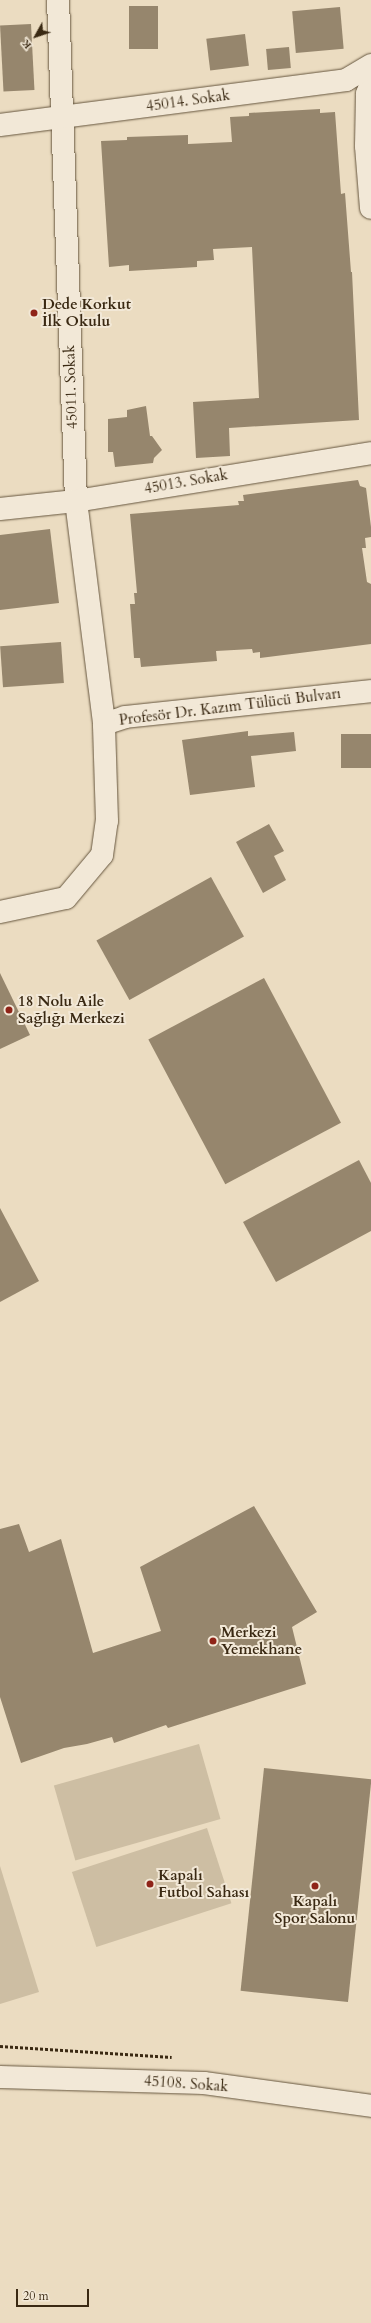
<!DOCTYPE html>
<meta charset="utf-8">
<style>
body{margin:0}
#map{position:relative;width:371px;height:2323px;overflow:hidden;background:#ebdcc1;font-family:Cardo,serif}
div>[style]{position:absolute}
.green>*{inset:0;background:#cdbea3;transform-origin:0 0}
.building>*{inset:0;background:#96866d;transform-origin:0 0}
.path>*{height:2.5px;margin-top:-1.25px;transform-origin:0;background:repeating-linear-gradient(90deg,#3a2913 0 3px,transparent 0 5px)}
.roads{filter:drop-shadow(0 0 1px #66563e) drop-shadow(0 0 1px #66563e)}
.minor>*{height:22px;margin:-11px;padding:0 11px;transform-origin:11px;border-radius:11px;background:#f2e8d7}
.dots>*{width:11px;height:11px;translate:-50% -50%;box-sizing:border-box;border:2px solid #f2e8d7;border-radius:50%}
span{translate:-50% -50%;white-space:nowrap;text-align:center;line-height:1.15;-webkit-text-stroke:4px #f2e8d7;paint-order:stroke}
.street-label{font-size:15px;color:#3a2913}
.poi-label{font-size:15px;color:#3a2913;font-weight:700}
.left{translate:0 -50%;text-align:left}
.north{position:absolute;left:16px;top:16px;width:40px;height:40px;-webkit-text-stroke:3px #f2e8d7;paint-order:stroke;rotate:230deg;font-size:11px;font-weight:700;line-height:16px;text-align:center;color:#3a2913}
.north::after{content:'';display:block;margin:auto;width:14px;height:18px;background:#3a2913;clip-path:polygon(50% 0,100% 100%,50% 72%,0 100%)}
.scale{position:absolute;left:16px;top:2289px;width:73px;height:18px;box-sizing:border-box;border:2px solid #3a2913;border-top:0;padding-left:5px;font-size:12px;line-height:14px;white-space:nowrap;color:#3a2913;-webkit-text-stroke:3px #f2e8d7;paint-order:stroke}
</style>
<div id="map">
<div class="green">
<div style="left:199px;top:1744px;width:78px;height:151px;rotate:74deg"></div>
<div style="left:207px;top:1828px;width:79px;height:142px;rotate:72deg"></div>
<div style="clip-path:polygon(0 1866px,39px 1992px,0 2004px)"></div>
</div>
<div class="building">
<div style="left:129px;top:6px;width:29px;height:43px"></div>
<div style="left:340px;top:7px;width:42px;height:48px;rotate:85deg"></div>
<div style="left:31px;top:24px;width:66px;height:31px;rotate:87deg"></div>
<div style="left:245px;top:34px;width:32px;height:39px;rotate:83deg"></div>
<div style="left:289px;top:47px;width:21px;height:23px;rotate:85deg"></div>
<div style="clip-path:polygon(320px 109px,320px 113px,335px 112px,341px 194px,345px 193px,351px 272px,352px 272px,359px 420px,229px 428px,230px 456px,196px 458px,193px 402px,259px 398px,252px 247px,213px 249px,214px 260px,197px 261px,197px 267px,129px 271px,129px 265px,109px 267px,101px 141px,127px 140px,127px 137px,188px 135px,188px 144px,232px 142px,230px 117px,249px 116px,249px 113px)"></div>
<div style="clip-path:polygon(146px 406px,150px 436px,152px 436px,162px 450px,154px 458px,153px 463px,115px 467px,113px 452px,108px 452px,108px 419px,127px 417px,127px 410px)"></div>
<div style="clip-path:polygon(358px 480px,360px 486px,366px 488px,371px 527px,371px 537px,365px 538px,366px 548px,362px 548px,367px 582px,371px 584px,371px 644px,260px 658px,260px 652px,253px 653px,252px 649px,216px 651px,217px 661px,141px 667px,140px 658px,134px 658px,130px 604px,135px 604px,134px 593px,137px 593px,130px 514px,239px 505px,238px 501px,244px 501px,243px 495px)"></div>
<div style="clip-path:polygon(50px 529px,59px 603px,0 610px,0 535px)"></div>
<div style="left:61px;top:642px;width:41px;height:61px;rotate:86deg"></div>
<div style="clip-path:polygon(248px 731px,248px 736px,294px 732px,296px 751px,251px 756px,255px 787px,190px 795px,182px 740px)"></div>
<div style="left:371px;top:734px;width:34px;height:30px;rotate:90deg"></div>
<div style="clip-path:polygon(269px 824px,284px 851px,274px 856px,286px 880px,263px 893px,236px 842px)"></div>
<div style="left:211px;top:877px;width:68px;height:131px;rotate:61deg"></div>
<div style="clip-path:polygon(0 973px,30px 1035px,0 1049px)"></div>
<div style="left:264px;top:978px;width:164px;height:131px;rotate:62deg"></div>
<div style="clip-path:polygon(359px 1160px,371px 1183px,371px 1231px,276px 1282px,243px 1222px)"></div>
<div style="clip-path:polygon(0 1208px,39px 1281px,0 1302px)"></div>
<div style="clip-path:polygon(254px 1506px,317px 1612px,292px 1627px,306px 1684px,168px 1728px,166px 1725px,114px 1743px,112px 1737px,87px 1744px,64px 1748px,21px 1763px,0 1697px,0 1529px,19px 1524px,29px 1552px,61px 1539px,93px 1653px,161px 1631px,140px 1567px)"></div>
<div style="left:264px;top:1768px;width:108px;height:224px;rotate:6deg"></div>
</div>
<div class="path">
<div style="left:0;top:2046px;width:172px;rotate:3.7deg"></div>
</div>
<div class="roads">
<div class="minor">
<div style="left:58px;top:0;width:501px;rotate:87.94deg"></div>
<div style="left:76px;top:501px;width:225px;rotate:82.8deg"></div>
<div style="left:371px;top:83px;width:12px;rotate:110deg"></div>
<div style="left:367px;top:94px;width:52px;rotate:91.1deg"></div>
<div style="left:366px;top:146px;width:62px;rotate:85.4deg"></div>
<div style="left:0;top:125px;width:349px;rotate:-7.4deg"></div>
<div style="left:346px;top:80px;width:29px;rotate:-31deg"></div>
<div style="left:0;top:509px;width:76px;rotate:-6deg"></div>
<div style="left:76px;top:501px;width:299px;rotate:-9.2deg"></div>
<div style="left:0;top:912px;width:67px;rotate:-12deg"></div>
<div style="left:66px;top:898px;width:56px;rotate:-50.1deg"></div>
<div style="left:102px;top:855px;width:34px;rotate:-82deg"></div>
<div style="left:107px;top:821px;width:97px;rotate:-91.8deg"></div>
<div style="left:104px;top:724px;width:22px;rotate:-18deg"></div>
<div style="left:125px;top:717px;width:247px;rotate:-6deg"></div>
<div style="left:0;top:2077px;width:204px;rotate:1.7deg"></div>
<div style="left:204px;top:2083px;width:169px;rotate:7.8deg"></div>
</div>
</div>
<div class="dots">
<div style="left:34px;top:313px;background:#8f2418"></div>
<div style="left:9px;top:1010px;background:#8f2418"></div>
<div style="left:213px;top:1641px;background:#8f2418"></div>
<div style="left:150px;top:1884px;background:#8f2418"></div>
<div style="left:315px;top:1886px;background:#8f2418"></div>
</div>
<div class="street-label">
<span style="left:188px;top:101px;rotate:-8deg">45014. Sokak</span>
<span style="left:71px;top:387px;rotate:-92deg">45011. Sokak</span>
<span style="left:186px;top:482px;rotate:-10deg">45013. Sokak</span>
<span style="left:230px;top:707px;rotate:-7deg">Profesör Dr. Kazım Tülücü Bulvarı</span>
<span style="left:186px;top:2084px;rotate:4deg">45108. Sokak</span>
</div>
<div class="poi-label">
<span class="left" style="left:42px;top:313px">Dede Korkut<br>İlk Okulu</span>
<span class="left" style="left:18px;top:1010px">18 Nolu Aile<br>Sağlığı Merkezi</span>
<span class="left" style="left:221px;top:1641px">Merkezi<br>Yemekhane</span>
<span class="left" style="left:158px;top:1884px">Kapalı<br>Futbol Sahası</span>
<span style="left:315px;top:1910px">Kapalı<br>Spor Salonu</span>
</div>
<div class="north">K</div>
<div class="scale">20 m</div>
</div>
